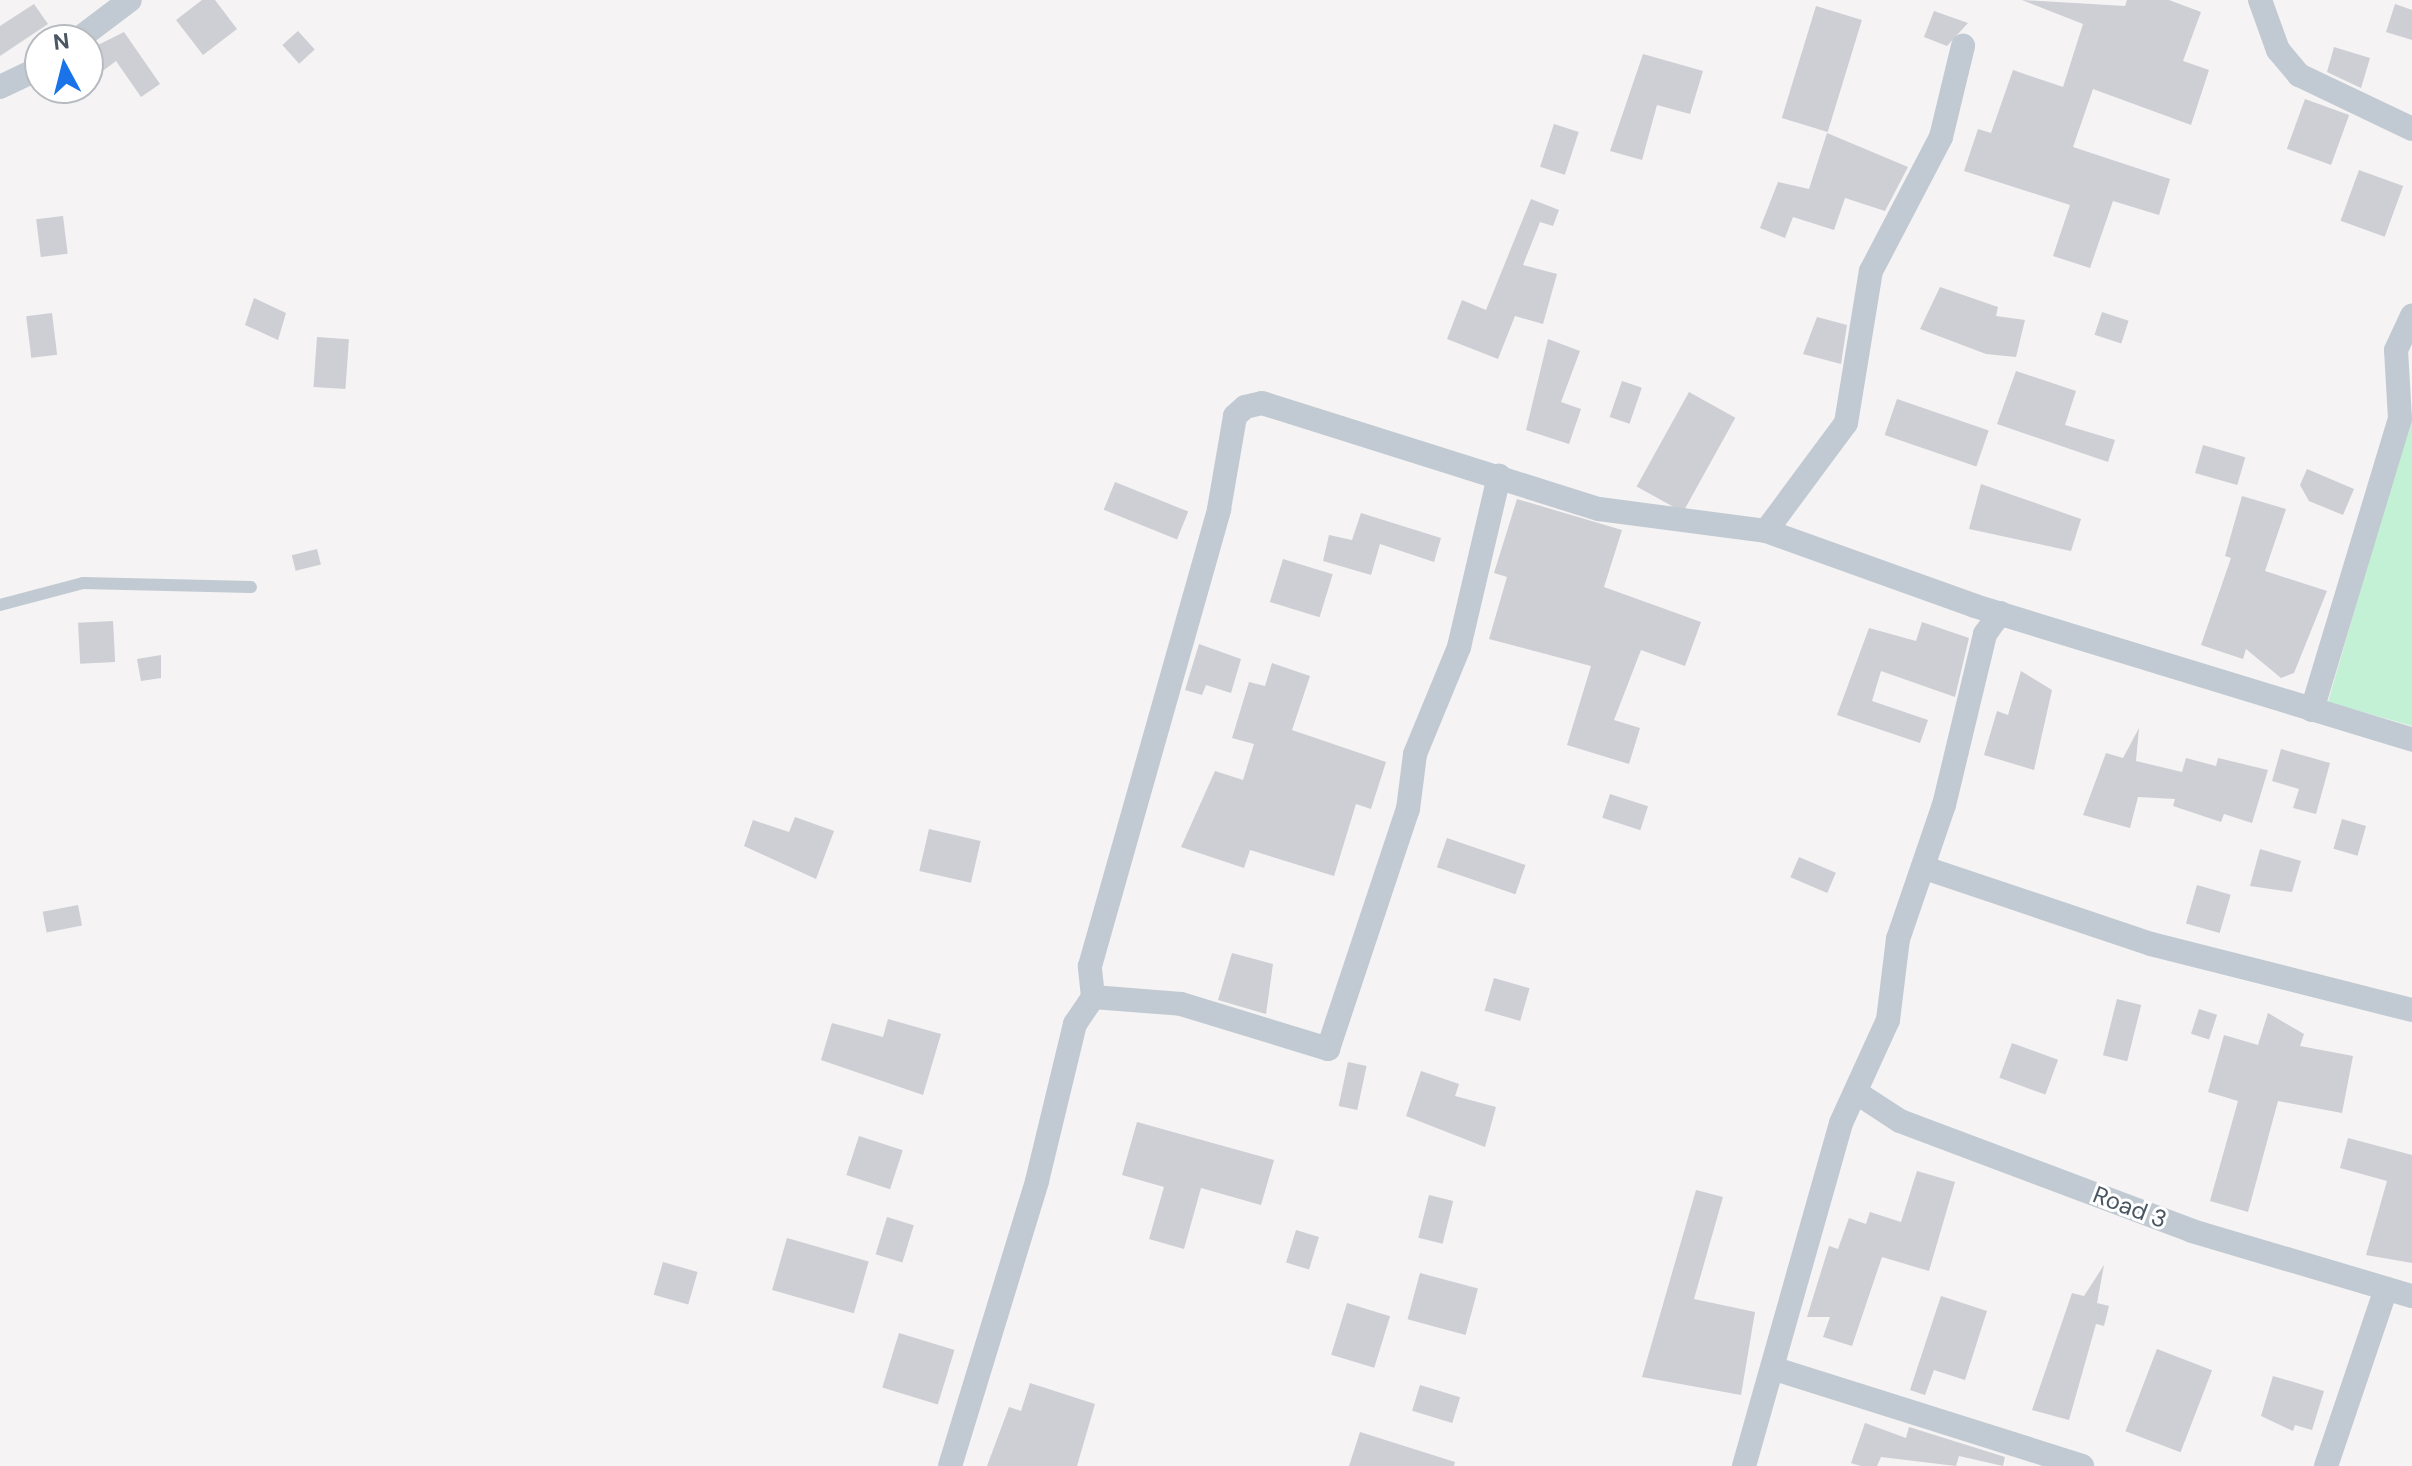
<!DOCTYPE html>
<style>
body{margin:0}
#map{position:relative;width:2412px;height:1466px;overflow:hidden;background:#f5f3f3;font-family:"DM Sans",sans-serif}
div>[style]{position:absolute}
.green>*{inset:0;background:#c3f1d5}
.building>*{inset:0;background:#cdcfd5;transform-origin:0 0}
.lane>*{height:12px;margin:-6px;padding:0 6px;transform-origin:6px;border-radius:6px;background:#c1cad2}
.street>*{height:24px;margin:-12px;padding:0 12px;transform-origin:12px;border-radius:12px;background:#c1cad2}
span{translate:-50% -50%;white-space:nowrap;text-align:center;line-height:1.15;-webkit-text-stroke:6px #fff;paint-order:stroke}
.street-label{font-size:24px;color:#4a5661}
.north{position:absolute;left:24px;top:24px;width:80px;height:80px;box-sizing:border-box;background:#fff;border:2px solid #b7bbc0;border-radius:50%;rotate:353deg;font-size:22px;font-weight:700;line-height:32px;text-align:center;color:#4a5661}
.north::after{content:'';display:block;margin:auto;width:28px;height:36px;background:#1a73e8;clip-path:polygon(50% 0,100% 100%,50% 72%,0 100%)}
</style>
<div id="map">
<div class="green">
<div style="clip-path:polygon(2412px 412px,2412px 726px,2328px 702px)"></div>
</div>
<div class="building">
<div style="clip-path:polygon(202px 0,215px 0,237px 29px,203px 55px,176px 20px)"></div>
<div style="clip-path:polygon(2022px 0,2125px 6px,2127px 0,2169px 0,2201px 12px,2183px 61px,2209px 70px,2191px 125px,2093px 89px,2073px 147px,2170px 179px,2159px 215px,2113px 201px,2090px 268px,2053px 256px,2070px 205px,1964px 171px,1978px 129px,1991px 133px,2013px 70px,2063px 87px,2083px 24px)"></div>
<div style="clip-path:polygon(34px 4px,48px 24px,0 56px,0 26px)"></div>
<div style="clip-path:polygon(2395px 4px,2412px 10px,2412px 40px,2386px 32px)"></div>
<div style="left:1816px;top:6px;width:48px;height:117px;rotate:17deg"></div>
<div style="clip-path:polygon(1934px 11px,1968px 23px,1947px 46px,1924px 37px)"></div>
<div style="left:298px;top:31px;width:25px;height:21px;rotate:48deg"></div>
<div style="clip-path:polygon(124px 32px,160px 84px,141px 97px,116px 61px,96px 76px,88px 65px,88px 50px)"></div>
<div style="clip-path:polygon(2334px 47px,2370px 58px,2361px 88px,2327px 72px)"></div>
<div style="clip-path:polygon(1643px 54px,1703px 71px,1690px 114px,1657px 105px,1642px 160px,1610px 151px)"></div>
<div style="left:2305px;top:99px;width:47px;height:53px;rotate:20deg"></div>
<div style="left:1554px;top:124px;width:26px;height:45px;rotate:18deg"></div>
<div style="clip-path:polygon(1827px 133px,1908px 167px,1885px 211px,1845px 198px,1834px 230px,1793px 217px,1785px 238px,1760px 228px,1778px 182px,1809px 189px)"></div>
<div style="left:2359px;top:170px;width:47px;height:54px;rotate:20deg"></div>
<div style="clip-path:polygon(1531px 199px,1559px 210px,1553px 226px,1540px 222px,1523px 265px,1557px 274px,1543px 324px,1515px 316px,1498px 359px,1447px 339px,1462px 300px,1486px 310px)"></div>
<div style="left:63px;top:216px;width:38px;height:27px;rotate:83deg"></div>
<div style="clip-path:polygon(1940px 287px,1998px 307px,1996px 316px,2025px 320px,2016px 357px,1986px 354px,1920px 329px)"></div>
<div style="clip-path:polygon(254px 298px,286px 313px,278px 340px,245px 325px)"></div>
<div style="left:2102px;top:312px;width:28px;height:24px;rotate:18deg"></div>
<div style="left:52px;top:313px;width:42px;height:26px;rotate:83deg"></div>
<div style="clip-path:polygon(1817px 317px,1847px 325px,1841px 364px,1803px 354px)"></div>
<div style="left:317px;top:337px;width:32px;height:50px;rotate:4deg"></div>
<div style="clip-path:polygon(1548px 339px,1580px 351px,1561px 402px,1581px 409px,1569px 444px,1526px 430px)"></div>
<div style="clip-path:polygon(2016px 371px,2076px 391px,2065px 425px,2115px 440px,2108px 462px,1997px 424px)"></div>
<div style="left:1622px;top:381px;width:21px;height:38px;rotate:19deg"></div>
<div style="left:1689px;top:392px;width:53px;height:108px;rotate:29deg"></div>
<div style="left:1897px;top:399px;width:97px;height:38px;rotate:19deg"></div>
<div style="left:2203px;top:445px;width:44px;height:29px;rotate:16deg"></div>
<div style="clip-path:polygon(2307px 469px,2354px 489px,2343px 515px,2309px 501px,2300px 485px)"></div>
<div style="left:1115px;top:482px;width:79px;height:30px;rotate:22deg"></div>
<div style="clip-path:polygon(1981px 484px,2081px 519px,2071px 551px,1969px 529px)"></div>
<div style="clip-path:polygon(2242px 496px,2286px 509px,2265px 571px,2327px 591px,2294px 673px,2281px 678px,2246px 649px,2243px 659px,2201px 645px,2231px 558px,2225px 556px)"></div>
<div style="clip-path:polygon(1517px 499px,1622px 530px,1604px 587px,1701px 622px,1685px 666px,1641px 650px,1614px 720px,1640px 728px,1629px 764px,1567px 745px,1591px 666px,1489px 639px,1507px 577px,1494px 573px)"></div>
<div style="clip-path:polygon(1361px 513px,1441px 538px,1434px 562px,1380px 544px,1371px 575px,1323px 561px,1329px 535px,1352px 540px)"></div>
<div style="left:317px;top:549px;width:16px;height:26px;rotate:76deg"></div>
<div style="left:1283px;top:559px;width:52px;height:45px;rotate:17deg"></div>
<div style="left:113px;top:621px;width:41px;height:35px;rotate:87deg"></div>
<div style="clip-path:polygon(1922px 622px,1969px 638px,1955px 697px,1881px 671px,1872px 701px,1928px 720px,1920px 743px,1837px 715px,1869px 628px,1916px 641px)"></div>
<div style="clip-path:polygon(1199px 644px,1241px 659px,1231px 693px,1206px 685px,1202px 695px,1185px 690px)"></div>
<div style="clip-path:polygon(161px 655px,161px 678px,141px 681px,137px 659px)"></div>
<div style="clip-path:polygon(1272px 663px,1310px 676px,1292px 730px,1386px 762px,1371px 809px,1356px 804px,1334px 876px,1250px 850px,1244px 868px,1181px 847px,1215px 771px,1243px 780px,1254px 744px,1232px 738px,1249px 682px,1265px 686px)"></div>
<div style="clip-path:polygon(2021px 671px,2052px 690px,2034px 770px,1984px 755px,1997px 711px,2008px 715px)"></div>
<div style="clip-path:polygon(2139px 728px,2136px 761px,2182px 772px,2186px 758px,2216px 766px,2218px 758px,2268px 770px,2252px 823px,2224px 814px,2221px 822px,2173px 806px,2175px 799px,2138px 797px,2130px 828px,2083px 815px,2106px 753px,2123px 758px)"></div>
<div style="clip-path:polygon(2281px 749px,2330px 763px,2316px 814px,2293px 808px,2299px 789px,2272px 781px)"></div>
<div style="left:1610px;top:794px;width:40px;height:25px;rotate:18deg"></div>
<div style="clip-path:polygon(795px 817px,834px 831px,816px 879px,744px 846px,753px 820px,789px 832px)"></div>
<div style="left:2342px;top:819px;width:25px;height:31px;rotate:16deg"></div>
<div style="left:929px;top:829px;width:53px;height:43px;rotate:13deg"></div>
<div style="left:1447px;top:838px;width:83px;height:31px;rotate:19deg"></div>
<div style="clip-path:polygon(2260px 849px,2301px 861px,2292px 892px,2250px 886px)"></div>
<div style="left:1799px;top:857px;width:40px;height:22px;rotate:23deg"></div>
<div style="left:2197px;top:885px;width:35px;height:40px;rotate:16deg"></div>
<div style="left:78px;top:905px;width:21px;height:36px;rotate:79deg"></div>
<div style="clip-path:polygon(1232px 953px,1273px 964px,1266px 1014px,1218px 1000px)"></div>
<div style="left:1494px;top:978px;width:37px;height:34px;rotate:16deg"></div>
<div style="left:2117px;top:999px;width:25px;height:58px;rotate:14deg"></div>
<div style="left:2199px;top:1009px;width:19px;height:26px;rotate:18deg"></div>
<div style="clip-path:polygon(2268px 1013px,2304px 1034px,2300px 1046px,2353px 1056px,2342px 1113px,2278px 1101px,2248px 1212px,2210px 1201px,2238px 1101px,2208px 1092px,2224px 1035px,2258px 1045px)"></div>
<div style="clip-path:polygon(888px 1019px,941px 1034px,923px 1095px,821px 1060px,832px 1023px,883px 1037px)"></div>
<div style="left:2012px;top:1043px;width:49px;height:37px;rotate:20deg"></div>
<div style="left:1348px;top:1062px;width:19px;height:45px;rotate:12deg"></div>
<div style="clip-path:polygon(1421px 1071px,1459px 1084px,1455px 1096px,1496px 1107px,1485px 1147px,1406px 1116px)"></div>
<div style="clip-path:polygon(1137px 1122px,1274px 1160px,1261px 1205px,1201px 1188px,1184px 1249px,1149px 1239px,1164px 1187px,1122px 1175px)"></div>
<div style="left:859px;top:1136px;width:46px;height:41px;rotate:18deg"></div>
<div style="clip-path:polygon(2348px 1138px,2412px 1155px,2412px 1263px,2366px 1255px,2387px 1181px,2340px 1168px)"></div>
<div style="clip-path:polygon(1917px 1171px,1955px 1182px,1929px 1271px,1882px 1257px,1852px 1346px,1823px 1337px,1830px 1317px,1807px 1317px,1829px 1246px,1838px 1249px,1849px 1218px,1866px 1224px,1870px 1212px,1901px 1222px)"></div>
<div style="clip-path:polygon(1696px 1190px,1723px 1197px,1694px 1299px,1755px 1312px,1741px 1395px,1642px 1377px)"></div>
<div style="left:1429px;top:1195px;width:25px;height:44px;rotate:14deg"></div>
<div style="left:887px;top:1217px;width:28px;height:39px;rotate:17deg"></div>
<div style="left:1296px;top:1230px;width:24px;height:34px;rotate:17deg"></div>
<div style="left:787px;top:1238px;width:85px;height:54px;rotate:16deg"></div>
<div style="left:663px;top:1262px;width:36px;height:34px;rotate:16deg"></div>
<div style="clip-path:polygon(2104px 1265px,2097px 1303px,2109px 1306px,2104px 1326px,2096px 1324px,2069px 1420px,2032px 1410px,2072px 1293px,2084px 1296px)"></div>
<div style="left:1420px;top:1273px;width:60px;height:48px;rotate:15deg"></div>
<div style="clip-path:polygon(1941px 1296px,1987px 1311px,1965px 1380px,1934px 1370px,1925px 1395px,1910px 1390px)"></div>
<div style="left:1347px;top:1303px;width:45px;height:54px;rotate:17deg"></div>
<div style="left:899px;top:1333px;width:58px;height:57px;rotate:17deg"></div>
<div style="left:2157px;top:1349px;width:59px;height:88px;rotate:21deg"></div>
<div style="clip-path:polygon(2273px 1376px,2324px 1391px,2312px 1430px,2295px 1425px,2293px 1431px,2261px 1416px)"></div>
<div style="clip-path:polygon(1030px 1383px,1095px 1404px,1077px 1466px,987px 1466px,1009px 1407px,1021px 1411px)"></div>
<div style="left:1420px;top:1385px;width:42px;height:27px;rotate:17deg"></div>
<div style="clip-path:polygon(1865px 1423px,1906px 1438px,1909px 1427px,2005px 1457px,2003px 1466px,1959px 1456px,1956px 1466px,1881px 1457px,1877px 1466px,1861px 1466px,1851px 1463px)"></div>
<div style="clip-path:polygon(1360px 1432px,1455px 1462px,1454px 1466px,1349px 1466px)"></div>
</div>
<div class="lane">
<div style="left:0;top:605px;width:86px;rotate:-14.8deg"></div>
<div style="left:83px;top:583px;width:168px;rotate:1.4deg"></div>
</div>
<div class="street">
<div style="left:2260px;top:0;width:53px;rotate:70.2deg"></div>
<div style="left:2278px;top:50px;width:33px;rotate:50deg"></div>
<div style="left:2299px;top:75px;width:125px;rotate:25.5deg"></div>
<div style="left:77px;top:40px;width:66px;rotate:-37deg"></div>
<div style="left:0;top:87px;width:44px;rotate:-25.4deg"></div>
<div style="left:1766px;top:531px;width:134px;rotate:-53.5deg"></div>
<div style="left:1846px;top:423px;width:154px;rotate:-80.7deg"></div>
<div style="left:1871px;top:271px;width:151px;rotate:-62.4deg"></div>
<div style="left:1941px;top:137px;width:94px;rotate:-76.4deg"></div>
<div style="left:2312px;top:710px;width:304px;rotate:-73.2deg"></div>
<div style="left:2400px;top:419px;width:69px;rotate:-93.3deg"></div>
<div style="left:2396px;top:350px;width:38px;rotate:-65deg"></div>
<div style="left:1925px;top:868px;width:238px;rotate:18.6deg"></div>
<div style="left:2151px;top:944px;width:269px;rotate:14.2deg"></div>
<div style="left:1093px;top:997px;width:88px;rotate:4.5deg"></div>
<div style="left:1181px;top:1004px;width:154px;rotate:17deg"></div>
<div style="left:1328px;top:1049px;width:253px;rotate:-71.6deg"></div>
<div style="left:1408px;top:809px;width:55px;rotate:-82.7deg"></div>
<div style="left:1415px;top:754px;width:116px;rotate:-67.6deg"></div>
<div style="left:1459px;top:647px;width:176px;rotate:-76.8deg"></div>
<div style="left:1857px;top:1093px;width:51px;rotate:33.1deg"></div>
<div style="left:1900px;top:1121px;width:312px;rotate:20.6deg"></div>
<div style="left:2192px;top:1231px;width:229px;rotate:16.5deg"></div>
<div style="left:1775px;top:1369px;width:322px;rotate:17.5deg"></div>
<div style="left:950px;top:1466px;width:298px;rotate:-73deg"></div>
<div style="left:1037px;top:1181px;width:162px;rotate:-76.4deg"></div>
<div style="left:1075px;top:1024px;width:32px;rotate:-56deg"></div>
<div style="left:1093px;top:997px;width:31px;rotate:-96deg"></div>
<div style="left:1090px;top:966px;width:475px;rotate:-74.2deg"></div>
<div style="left:1219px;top:509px;width:94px;rotate:-80.2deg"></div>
<div style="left:1235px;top:416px;width:13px;rotate:-42deg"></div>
<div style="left:1245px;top:407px;width:17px;rotate:-13deg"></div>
<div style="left:1262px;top:403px;width:353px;rotate:17.5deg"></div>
<div style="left:1599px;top:509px;width:168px;rotate:7.5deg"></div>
<div style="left:1766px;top:531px;width:222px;rotate:19.7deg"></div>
<div style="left:1975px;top:606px;width:457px;rotate:17deg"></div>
<div style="left:1744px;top:1466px;width:356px;rotate:-74.2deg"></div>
<div style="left:1841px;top:1123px;width:113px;rotate:-65.5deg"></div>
<div style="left:1888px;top:1020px;width:82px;rotate:-83deg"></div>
<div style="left:1898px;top:939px;width:142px;rotate:-71.1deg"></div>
<div style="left:1944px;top:805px;width:176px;rotate:-76.5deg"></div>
<div style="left:1985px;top:634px;width:26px;rotate:-54deg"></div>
<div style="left:2326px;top:1466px;width:187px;rotate:-71.3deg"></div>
</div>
<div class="street-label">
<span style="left:2130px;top:1207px;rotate:21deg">Road 3</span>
</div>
<div class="north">N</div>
</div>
